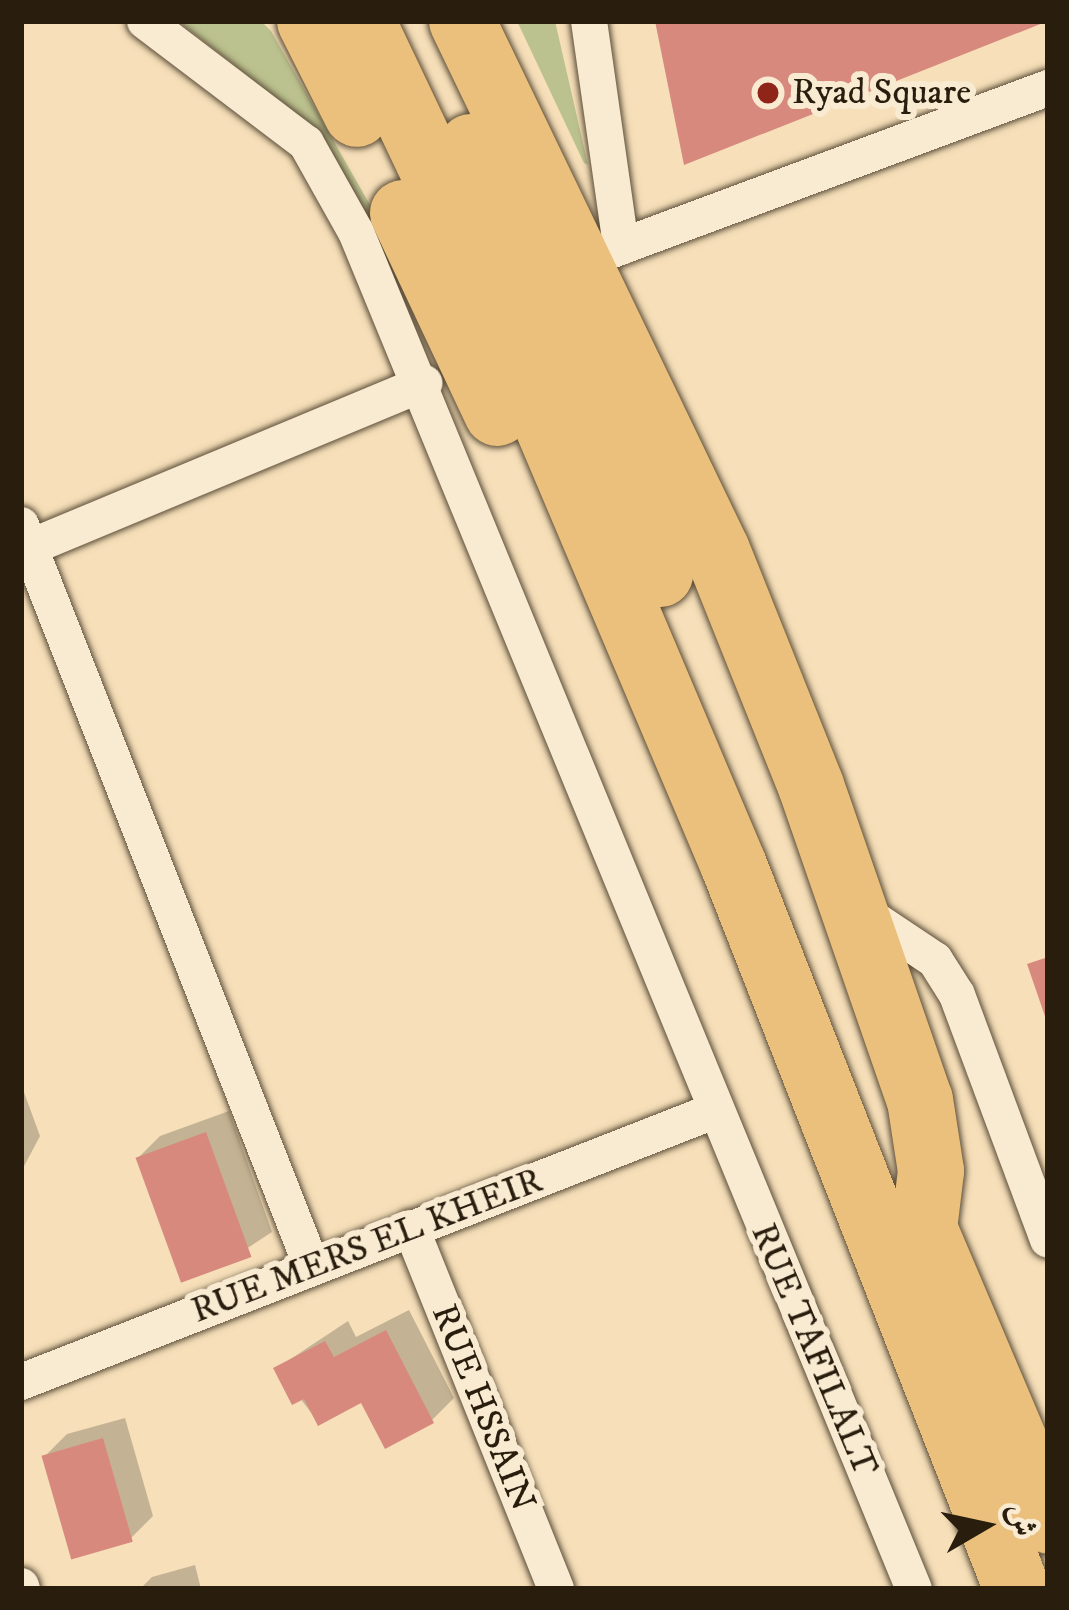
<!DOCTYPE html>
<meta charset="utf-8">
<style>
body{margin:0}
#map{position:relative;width:1069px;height:1610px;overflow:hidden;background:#f6dfb9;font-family:"IM FELL DW Pica",Amiri,serif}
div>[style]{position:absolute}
.green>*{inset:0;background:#bcc28f}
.shadow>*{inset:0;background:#0003}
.building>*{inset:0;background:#d8897d;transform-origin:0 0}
.roads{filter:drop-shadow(0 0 3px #5c4e39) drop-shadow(0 0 3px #5c4e39)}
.street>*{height:36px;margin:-18px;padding:0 18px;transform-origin:18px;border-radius:18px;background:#f9ead2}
.highway>*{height:66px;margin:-33px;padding:0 33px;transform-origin:33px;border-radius:33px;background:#ebc07c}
.dots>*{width:33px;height:33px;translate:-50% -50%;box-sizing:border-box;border:6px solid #f9ead2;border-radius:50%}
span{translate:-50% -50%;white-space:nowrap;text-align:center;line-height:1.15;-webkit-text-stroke:12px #f9ead2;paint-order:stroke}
.poi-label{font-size:36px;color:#291d0e}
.left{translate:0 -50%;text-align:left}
.street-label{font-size:36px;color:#291d0e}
.frame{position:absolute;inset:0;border:24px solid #291d0e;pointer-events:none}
.north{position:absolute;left:925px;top:1466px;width:120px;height:120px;-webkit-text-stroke:9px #f9ead2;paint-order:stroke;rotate:81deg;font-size:33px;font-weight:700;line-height:48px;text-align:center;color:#291d0e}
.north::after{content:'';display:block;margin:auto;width:42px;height:54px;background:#291d0e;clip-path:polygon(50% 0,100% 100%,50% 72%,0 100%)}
</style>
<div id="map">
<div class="green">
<div style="clip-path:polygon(178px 21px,261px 21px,271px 31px,382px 226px,371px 232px,308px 123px)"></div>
<div style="clip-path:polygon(517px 21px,555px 21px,588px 165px,584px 163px)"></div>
</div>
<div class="shadow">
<div style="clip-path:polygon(21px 1084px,40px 1136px,21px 1172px)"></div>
<div style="clip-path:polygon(229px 1111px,272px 1232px,225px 1263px,138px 1158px,160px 1136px)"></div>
<div style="clip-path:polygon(409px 1310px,454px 1398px,432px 1420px,363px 1399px,319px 1423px,277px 1368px,348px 1321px,356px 1337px)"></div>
<div style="clip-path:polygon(125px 1418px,153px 1516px,130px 1539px,45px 1456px,67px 1434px)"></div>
<div style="clip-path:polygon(195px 1565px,201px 1589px,140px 1589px,152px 1577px)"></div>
</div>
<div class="building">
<div style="clip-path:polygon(655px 21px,1048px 21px,684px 165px)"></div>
<div style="clip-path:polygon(1048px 957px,1048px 1022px,1047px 1022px,1027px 964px)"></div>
<div style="left:206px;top:1132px;width:133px;height:75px;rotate:70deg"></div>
<div style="clip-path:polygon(386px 1330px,434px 1423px,385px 1449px,361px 1403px,318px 1426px,304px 1399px,292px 1405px,273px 1368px,325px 1341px,334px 1357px)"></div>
<div style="left:103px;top:1438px;width:108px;height:64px;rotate:74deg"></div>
</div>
<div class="roads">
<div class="street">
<div style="left:145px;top:21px;width:202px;rotate:37.2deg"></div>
<div style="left:306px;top:143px;width:102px;rotate:60.7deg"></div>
<div style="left:356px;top:232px;width:1467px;rotate:67.65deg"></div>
<div style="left:589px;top:21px;width:228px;rotate:81.9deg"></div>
<div style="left:580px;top:262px;width:499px;rotate:-20.4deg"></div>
<div style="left:21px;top:525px;width:797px;rotate:68.59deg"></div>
<div style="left:21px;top:551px;width:437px;rotate:-22.6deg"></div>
<div style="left:860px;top:910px;width:90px;rotate:33.7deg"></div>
<div style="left:935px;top:960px;width:41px;rotate:57.8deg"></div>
<div style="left:957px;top:995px;width:261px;rotate:69.6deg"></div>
<div style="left:411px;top:1228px;width:389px;rotate:68.1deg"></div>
<div style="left:21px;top:1382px;width:744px;rotate:-21.36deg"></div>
<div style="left:21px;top:1586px;width:3px;rotate:72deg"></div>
</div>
<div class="highway">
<div style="left:310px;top:21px;width:104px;rotate:63.2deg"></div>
<div style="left:362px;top:21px;width:308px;rotate:64.6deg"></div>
<div style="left:494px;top:299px;width:616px;rotate:67.06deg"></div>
<div style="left:734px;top:866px;width:776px;rotate:68.62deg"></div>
<div style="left:462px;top:21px;width:588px;rotate:64.31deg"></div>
<div style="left:717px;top:551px;width:253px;rotate:68.2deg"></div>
<div style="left:811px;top:786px;width:332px;rotate:70.9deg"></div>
<div style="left:920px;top:1100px;width:72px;rotate:81.2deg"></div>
<div style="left:931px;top:1171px;width:58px;rotate:96.9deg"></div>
<div style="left:471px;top:147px;width:467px;rotate:66.1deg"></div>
<div style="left:403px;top:213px;width:221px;rotate:64.8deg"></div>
<div style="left:923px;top:1226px;width:320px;rotate:67deg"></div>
</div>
</div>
<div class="dots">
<div style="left:768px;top:93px;background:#8f2418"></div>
</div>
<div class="poi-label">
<span class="left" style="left:792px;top:93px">Ryad Square</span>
</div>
<div class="street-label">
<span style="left:367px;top:1246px;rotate:-21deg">RUE MERS EL KHEIR</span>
<span style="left:814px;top:1350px;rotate:67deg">RUE TAFILALT</span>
<span style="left:483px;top:1408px;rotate:68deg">RUE HSSAIN</span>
</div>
<div class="frame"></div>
<div class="north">ش</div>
</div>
